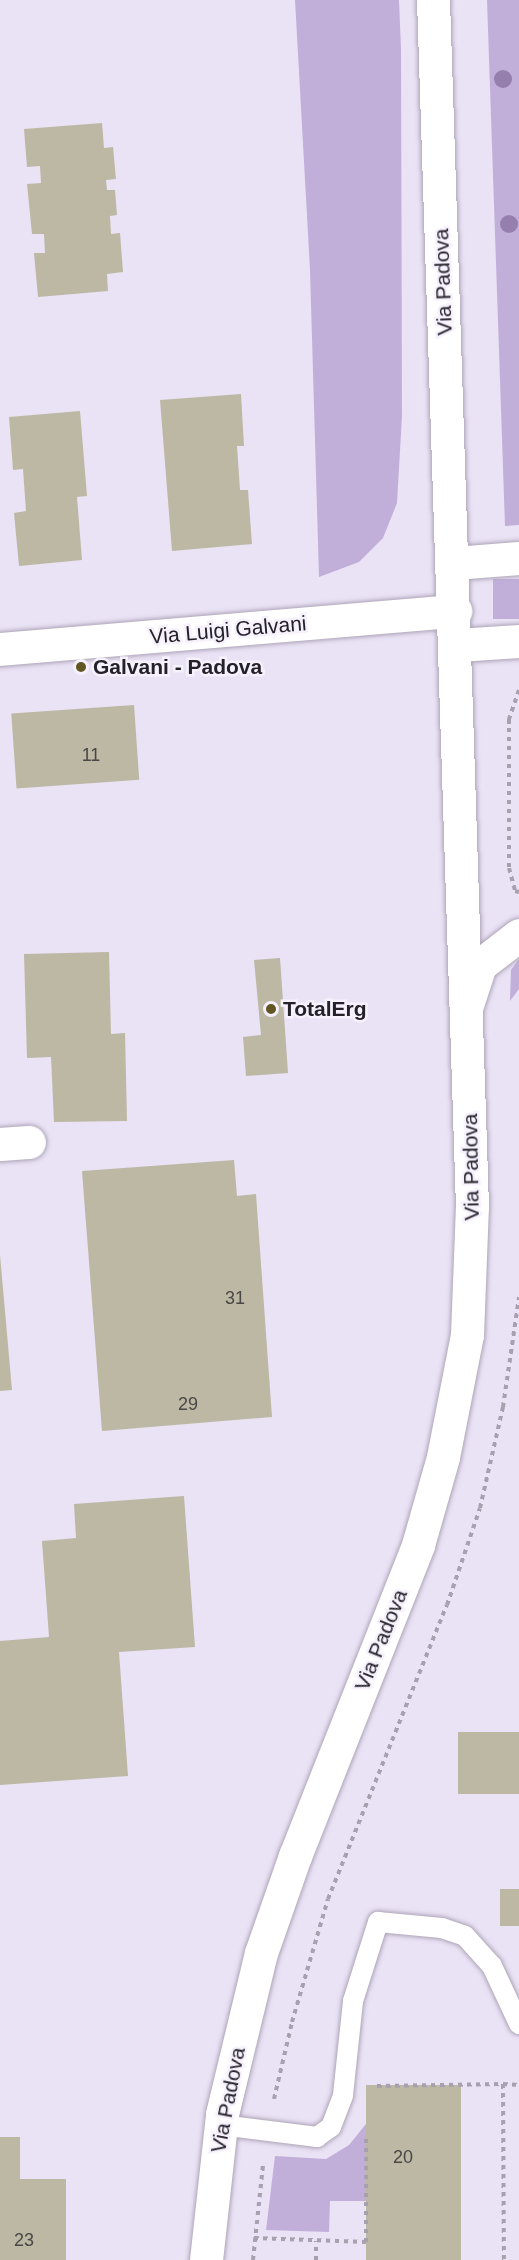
<!DOCTYPE html>
<style>
body{margin:0}
#map{position:relative;width:519px;height:2260px;overflow:hidden;background:#eae2f5;font-family:Helvetica,sans-serif}
div>[style]{position:absolute}
.green>*{inset:0;background:#c1afda;transform-origin:0 0}
.building>*{inset:0;background:#bcb8a4;transform-origin:0 0}
.path>*{height:4px;margin-top:-2px;transform-origin:0;background:repeating-linear-gradient(90deg,#a7a0af 0 4.5px,transparent 0 9px)}
.roads{filter:drop-shadow(0 0 2px #ada5b7) drop-shadow(0 0 2px #ada5b7)}
.service>*{height:20px;margin:-10px;padding:0 10px;transform-origin:10px;border-radius:10px;background:#fff}
.minor>*{height:33px;margin:-16.5px;padding:0 16.5px;transform-origin:16.5px;border-radius:16.5px;background:#fff}
.secondary>*{height:33px;margin:-16.5px;padding:0 16.5px;transform-origin:16.5px;border-radius:16.5px;background:#fff}
.trees>*{width:18px;height:18px;margin:-9px;border-radius:50%;background:#9580ad}
.dots>*{width:16px;height:16px;translate:-50% -50%;box-sizing:border-box;border:3px solid #f6f1fd;border-radius:50%}
span{translate:-50% -50%;white-space:nowrap;text-align:center;line-height:1.15;-webkit-text-stroke:5px #f6f1fd;paint-order:stroke}
.number-label{font-size:18px;color:#4a4747}
.number-label span{-webkit-text-stroke-width:0}
.street-label{font-size:21px;color:#242128}
.poi-label{font-size:21px;color:#242128;font-weight:700}
.left{translate:0 -50%;text-align:left}
</style>
<div id="map">
<div class="green">
<div style="clip-path:polygon(295px 0,399px 0,401px 49px,402px 416px,397px 503px,383px 538px,359px 562px,319px 577px,310px 270px)"></div>
<div style="clip-path:polygon(487px 0,519px 0,519px 525px,505px 526px)"></div>
<div style="left:519px;top:579px;width:40px;height:26px;rotate:90deg"></div>
<div style="clip-path:polygon(519px 959px,519px 989px,510px 1001px,511px 970px)"></div>
<div style="clip-path:polygon(366px 2124px,366px 2201px,330px 2201px,329px 2232px,266px 2230px,275px 2156px,326px 2159px,349px 2145px)"></div>
</div>
<div class="building">
<div style="clip-path:polygon(102px 123px,104px 148px,113px 147px,116px 179px,106px 180px,107px 190px,115px 190px,117px 215px,110px 216px,111px 234px,120px 233px,123px 272px,107px 274px,108px 291px,38px 297px,34px 253px,45px 253px,44px 234px,32px 234px,27px 184px,41px 183px,40px 166px,27px 167px,24px 129px)"></div>
<div style="clip-path:polygon(241px 394px,244px 446px,237px 446px,240px 490px,248px 490px,252px 544px,172px 551px,160px 400px)"></div>
<div style="clip-path:polygon(80px 411px,87px 496px,77px 497px,82px 560px,19px 566px,14px 513px,26px 511px,23px 469px,13px 470px,9px 417px)"></div>
<div style="left:134px;top:705px;width:75px;height:123px;rotate:86deg"></div>
<div style="clip-path:polygon(109px 952px,111px 1034px,125px 1033px,127px 1121px,54px 1122px,51px 1057px,27px 1058px,24px 954px)"></div>
<div style="clip-path:polygon(280px 958px,288px 1073px,246px 1076px,243px 1037px,261px 1035px,254px 960px)"></div>
<div style="clip-path:polygon(234px 1160px,237px 1196px,256px 1194px,272px 1417px,102px 1431px,82px 1171px)"></div>
<div style="clip-path:polygon(0 1255px,12px 1390px,0 1391px)"></div>
<div style="clip-path:polygon(184px 1496px,195px 1647px,119px 1652px,128px 1776px,0 1785px,0 1641px,49px 1637px,42px 1541px,76px 1538px,74px 1504px)"></div>
<div style="left:519px;top:1732px;width:62px;height:61px;rotate:90deg"></div>
<div style="left:500px;top:1889px;width:19px;height:37px"></div>
<div style="left:461px;top:2085px;width:175px;height:95px;rotate:90deg"></div>
<div style="clip-path:polygon(0 2137px,20px 2137px,20px 2179px,66px 2179px,66px 2260px,0 2260px)"></div>
</div>
<div class="path">
<div style="left:519px;top:690px;width:31px;rotate:109deg"></div>
<div style="left:509px;top:719px;width:149px;rotate:90deg"></div>
<div style="left:509px;top:868px;width:24px;rotate:75deg"></div>
<div style="left:515px;top:891px;width:4px;rotate:14deg"></div>
<div style="left:503px;top:2084px;width:16px;rotate:4deg"></div>
<div style="left:377px;top:2086px;width:126px;rotate:-0.9deg"></div>
<div style="left:503px;top:2084px;width:176px;rotate:89.7deg"></div>
<div style="left:274px;top:2099px;width:79px;rotate:-76.8deg"></div>
<div style="left:292px;top:2022px;width:128px;rotate:-73.7deg"></div>
<div style="left:328px;top:1899px;width:317px;rotate:-68deg"></div>
<div style="left:447px;top:1605px;width:102px;rotate:-71.2deg"></div>
<div style="left:480px;top:1508px;width:104px;rotate:-77.2deg"></div>
<div style="left:503px;top:1407px;width:111px;rotate:-81.7deg"></div>
<div style="left:254px;top:2238px;width:112px;rotate:2deg"></div>
<div style="left:366px;top:2242px;width:106px;rotate:-90deg"></div>
<div style="left:253px;top:2260px;width:96px;rotate:-84deg"></div>
<div style="left:316px;top:2260px;width:19px;rotate:-90deg"></div>
</div>
<div class="roads">
<div class="service">
<div style="left:221px;top:2125px;width:97px;rotate:7.1deg"></div>
<div style="left:317px;top:2137px;width:17px;rotate:-36deg"></div>
<div style="left:331px;top:2127px;width:34px;rotate:-69deg"></div>
<div style="left:343px;top:2095px;width:95px;rotate:-83.9deg"></div>
<div style="left:353px;top:2001px;width:83px;rotate:-72.4deg"></div>
<div style="left:378px;top:1922px;width:64px;rotate:5.4deg"></div>
<div style="left:442px;top:1928px;width:24px;rotate:19deg"></div>
<div style="left:465px;top:1936px;width:40px;rotate:48deg"></div>
<div style="left:492px;top:1966px;width:64px;rotate:65deg"></div>
</div>
<div class="minor">
<div style="left:454px;top:563px;width:65px;rotate:-4.4deg"></div>
<div style="left:457px;top:645px;width:62px;rotate:-3.7deg"></div>
<div style="left:0;top:649px;width:457px;rotate:-4.8deg"></div>
<div style="left:467px;top:1005px;width:42px;rotate:-72deg"></div>
<div style="left:480px;top:965px;width:49px;rotate:-37.6deg"></div>
<div style="left:0;top:1144px;width:29px;rotate:-4deg"></div>
</div>
<div class="secondary">
<div style="left:206px;top:2260px;width:147px;rotate:-83.7deg"></div>
<div style="left:222px;top:2114px;width:166px;rotate:-76.4deg"></div>
<div style="left:261px;top:1953px;width:103px;rotate:-70.7deg"></div>
<div style="left:295px;top:1856px;width:334px;rotate:-68.4deg"></div>
<div style="left:418px;top:1545px;width:91px;rotate:-74.1deg"></div>
<div style="left:443px;top:1457px;width:124px;rotate:-78.9deg"></div>
<div style="left:467px;top:1335px;width:128px;rotate:-87.8deg"></div>
<div style="left:472px;top:1207px;width:1208px;rotate:-91.85deg"></div>
</div>
</div>
<div class="trees">
<div style="left:503px;top:79px"></div>
<div style="left:509px;top:224px"></div>
</div>
<div class="dots">
<div style="left:81px;top:667px;background:#625723"></div>
<div style="left:271px;top:1009px;background:#625723"></div>
</div>
<div class="number-label">
<span style="left:91px;top:755px">11</span>
<span style="left:235px;top:1298px">31</span>
<span style="left:188px;top:1404px">29</span>
<span style="left:403px;top:2157px">20</span>
<span style="left:24px;top:2240px">23</span>
</div>
<div class="street-label">
<span style="left:443px;top:282px;rotate:-92deg">Via Padova</span>
<span style="left:228px;top:630px;rotate:-5deg">Via Luigi Galvani</span>
<span style="left:471px;top:1167px;rotate:-91deg">Via Padova</span>
<span style="left:381px;top:1640px;rotate:-68deg">Via Padova</span>
<span style="left:228px;top:2100px;rotate:-79deg">Via Padova</span>
</div>
<div class="poi-label">
<span class="left" style="left:93px;top:667px">Galvani - Padova</span>
<span class="left" style="left:283px;top:1009px">TotalErg</span>
</div>
</div>
